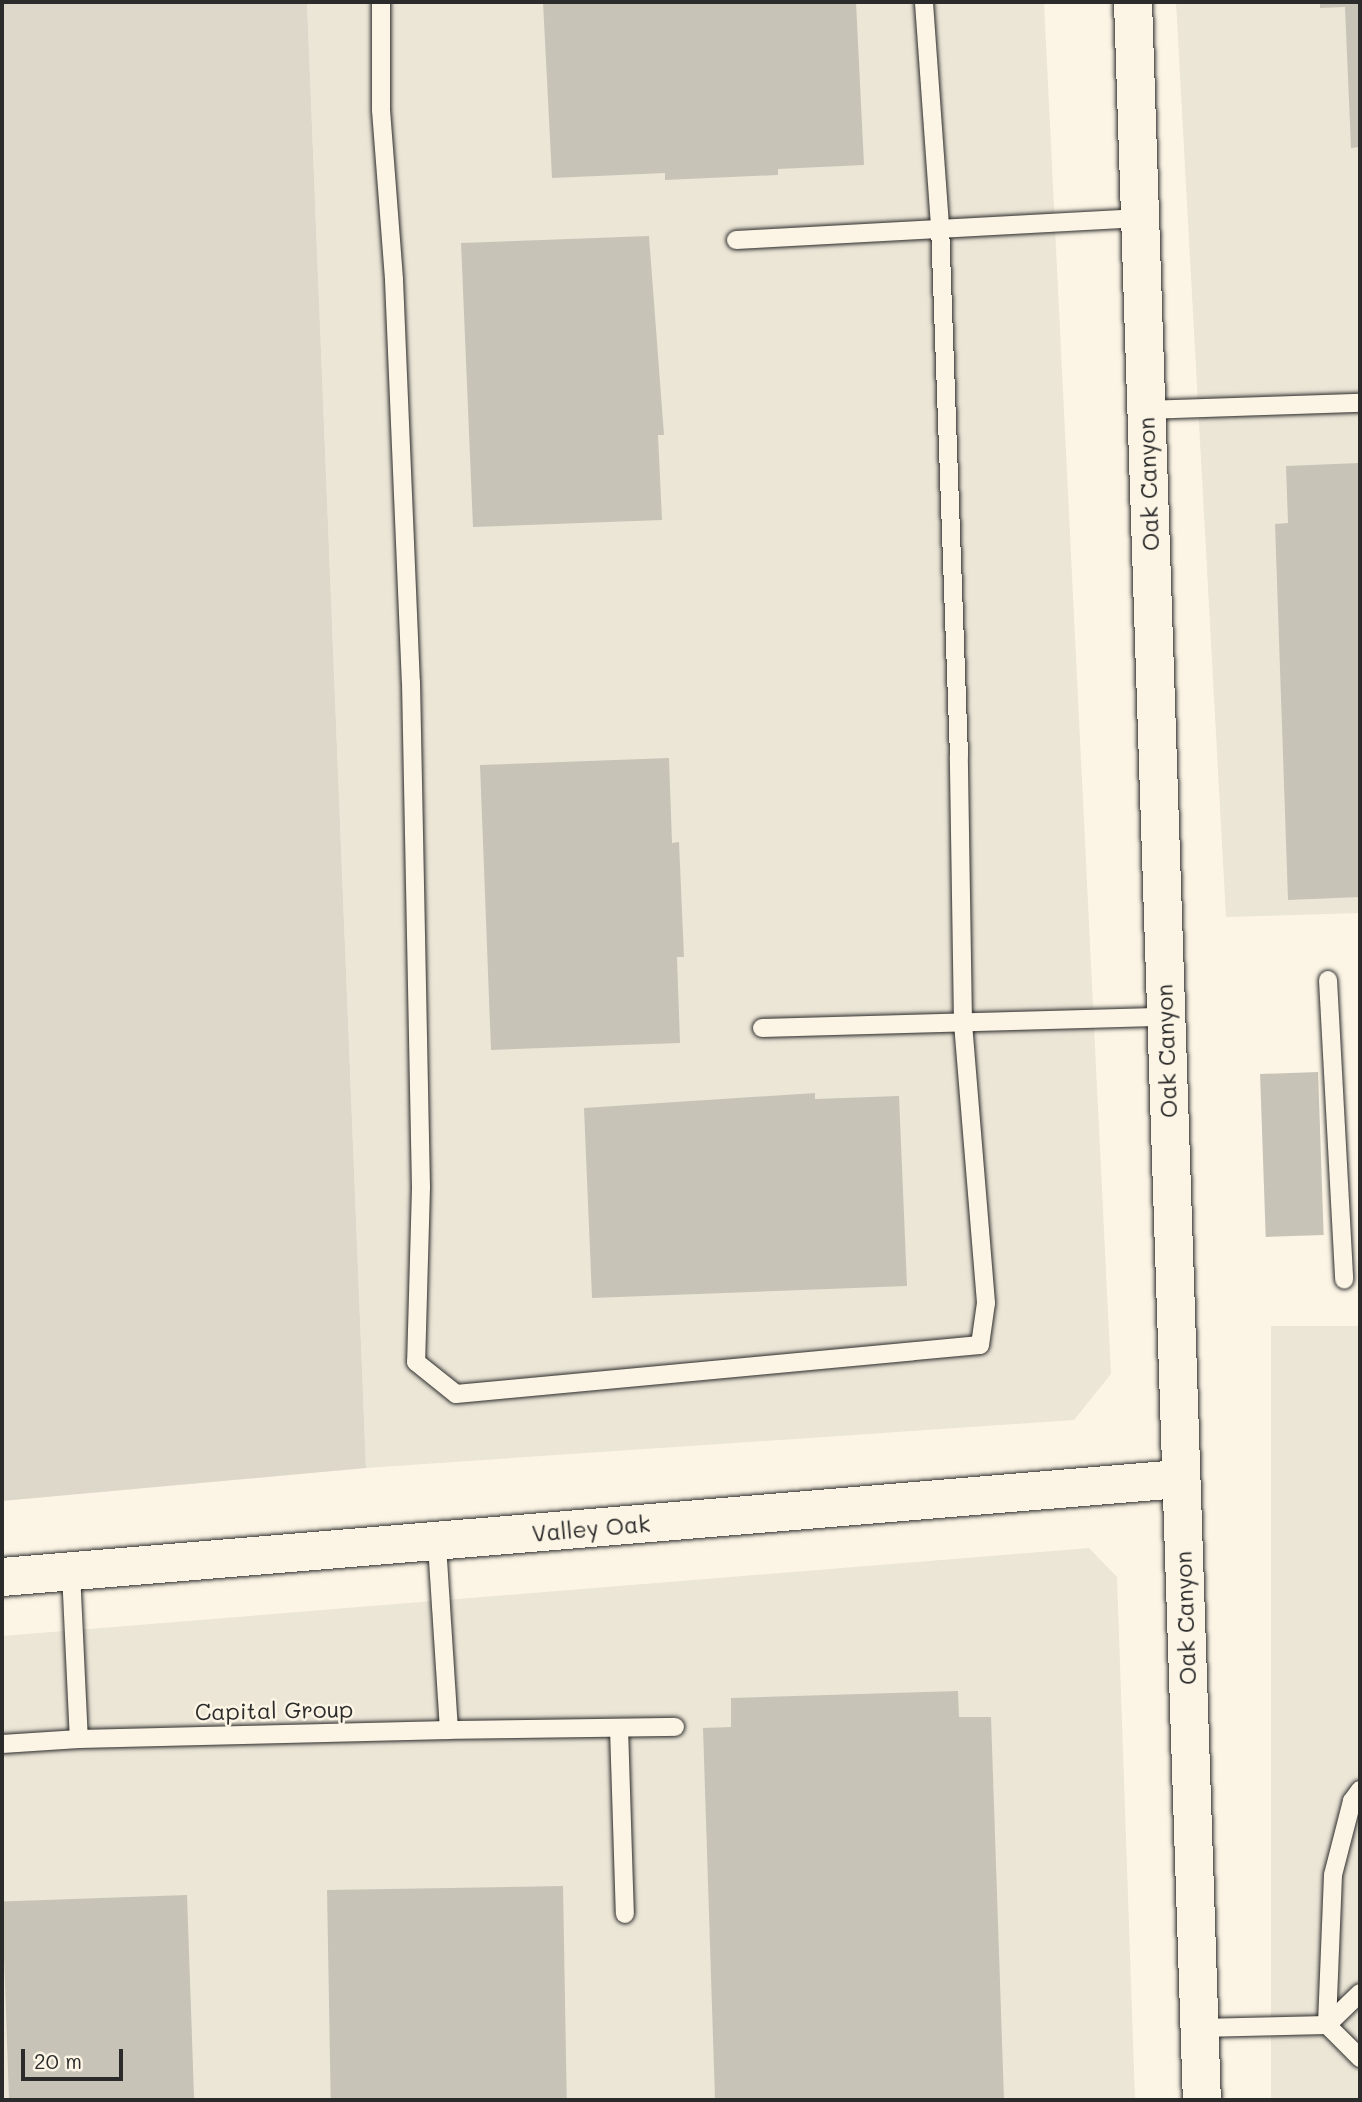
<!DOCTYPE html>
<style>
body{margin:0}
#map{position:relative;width:1362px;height:2102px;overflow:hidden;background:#fcf5e5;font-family:Mali,sans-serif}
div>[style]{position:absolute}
.built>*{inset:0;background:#ece6d7;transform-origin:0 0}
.green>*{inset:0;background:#ded8ca}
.building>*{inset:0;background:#c8c3b7;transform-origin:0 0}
.roads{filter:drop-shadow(0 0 2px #2b2b2b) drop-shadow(0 0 2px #2b2b2b)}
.lane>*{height:18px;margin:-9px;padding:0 9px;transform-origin:9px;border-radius:9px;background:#fcf5e5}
.secondary>*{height:38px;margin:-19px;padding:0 19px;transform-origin:19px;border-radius:19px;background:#fcf5e5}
span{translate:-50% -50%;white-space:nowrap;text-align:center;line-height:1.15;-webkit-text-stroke:5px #fcf5e5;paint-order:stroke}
.street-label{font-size:23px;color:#2b2b2b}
.frame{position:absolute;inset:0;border:4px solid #2b2b2b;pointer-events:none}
.scale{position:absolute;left:21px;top:2049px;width:102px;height:32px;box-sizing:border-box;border:4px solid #2b2b2b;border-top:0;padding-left:9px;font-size:21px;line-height:24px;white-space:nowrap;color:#2b2b2b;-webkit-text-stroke:5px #fcf5e5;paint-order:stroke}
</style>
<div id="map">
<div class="built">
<div style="clip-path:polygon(307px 2px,1044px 2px,1111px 1374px,1074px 1420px,366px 1468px)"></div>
<div style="clip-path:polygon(1176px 2px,1360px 2px,1360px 913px,1226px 917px)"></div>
<div style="left:1360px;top:1326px;width:774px;height:89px;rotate:90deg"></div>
<div style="clip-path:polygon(1089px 1548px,1117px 1577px,1135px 2100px,2px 2100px,2px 1636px)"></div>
</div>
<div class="green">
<div style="clip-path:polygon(2px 2px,307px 2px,366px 1468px,2px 1501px)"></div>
</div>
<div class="building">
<div style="clip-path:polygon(543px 2px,856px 2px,864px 165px,778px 169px,778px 175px,665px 180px,665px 173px,552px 178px)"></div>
<div style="clip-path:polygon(1320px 2px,1360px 2px,1360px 147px,1351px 148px,1345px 7px,1320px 8px)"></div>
<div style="clip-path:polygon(649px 236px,664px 435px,658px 435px,662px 520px,473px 527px,461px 243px)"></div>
<div style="clip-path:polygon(1360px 463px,1360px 897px,1288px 900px,1275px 524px,1288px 523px,1286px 466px)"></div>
<div style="clip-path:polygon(669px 758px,672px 843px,679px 842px,684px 957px,677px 957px,680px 1043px,491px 1050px,480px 765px)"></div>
<div style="left:1318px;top:1072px;width:163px;height:58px;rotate:88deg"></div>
<div style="clip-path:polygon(815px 1093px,815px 1099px,899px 1096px,907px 1286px,592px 1298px,584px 1108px)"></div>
<div style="clip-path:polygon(958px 1691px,959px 1717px,991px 1717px,1004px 2100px,715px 2100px,703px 1728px,731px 1727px,731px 1698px)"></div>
<div style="left:563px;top:1886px;width:214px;height:236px;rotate:89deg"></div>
<div style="left:187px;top:1895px;width:205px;height:185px;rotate:88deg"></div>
</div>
<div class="roads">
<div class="lane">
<div style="left:381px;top:2px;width:108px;rotate:90deg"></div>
<div style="left:381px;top:110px;width:170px;rotate:85.6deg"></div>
<div style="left:394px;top:280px;width:402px;rotate:87.6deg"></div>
<div style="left:411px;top:682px;width:505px;rotate:88.87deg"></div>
<div style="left:421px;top:1187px;width:175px;rotate:91.6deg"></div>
<div style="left:416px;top:1362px;width:51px;rotate:38.7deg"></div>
<div style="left:456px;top:1394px;width:526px;rotate:-5.34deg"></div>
<div style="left:980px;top:1345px;width:42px;rotate:-81.9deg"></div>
<div style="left:986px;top:1303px;width:281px;rotate:-94.7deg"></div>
<div style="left:963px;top:1023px;width:267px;rotate:-90.9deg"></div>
<div style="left:959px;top:756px;width:530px;rotate:-92.05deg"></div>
<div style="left:940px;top:226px;width:225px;rotate:-94.1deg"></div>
<div style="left:736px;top:240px;width:405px;rotate:-3.1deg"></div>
<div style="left:1146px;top:410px;width:214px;rotate:-1.9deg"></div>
<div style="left:1328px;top:980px;width:300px;rotate:86.9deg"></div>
<div style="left:762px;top:1028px;width:403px;rotate:-1.6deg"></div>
<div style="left:71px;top:1572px;width:167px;rotate:87.3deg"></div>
<div style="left:79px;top:1739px;width:370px;rotate:-1.4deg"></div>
<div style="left:449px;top:1730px;width:188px;rotate:-93.7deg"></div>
<div style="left:619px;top:1728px;width:186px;rotate:88.2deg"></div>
<div style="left:449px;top:1730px;width:226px;rotate:-0.8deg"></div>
<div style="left:2px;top:1744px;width:77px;rotate:-3.7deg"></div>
<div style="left:1360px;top:1790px;width:14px;rotate:126deg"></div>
<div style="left:1352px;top:1801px;width:76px;rotate:104.4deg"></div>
<div style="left:1333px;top:1875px;width:150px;rotate:92.3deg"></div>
<div style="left:1327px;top:2025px;width:47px;rotate:45deg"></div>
<div style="left:1200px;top:2028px;width:127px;rotate:-1.4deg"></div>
<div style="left:1327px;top:2025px;width:46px;rotate:-44.1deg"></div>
</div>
<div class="secondary">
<div style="left:1133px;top:2px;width:2099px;rotate:88.12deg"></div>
<div style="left:2px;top:1577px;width:1182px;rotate:-4.76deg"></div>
</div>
</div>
<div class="street-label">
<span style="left:1148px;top:484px;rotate:-92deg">Oak Canyon</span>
<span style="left:1166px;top:1051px;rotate:-92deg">Oak Canyon</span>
<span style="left:591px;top:1528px;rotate:-5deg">Valley Oak</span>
<span style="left:1185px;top:1618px;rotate:-92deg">Oak Canyon</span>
<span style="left:274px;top:1710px;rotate:-1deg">Capital Group</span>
</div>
<div class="frame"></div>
<div class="scale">20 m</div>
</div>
